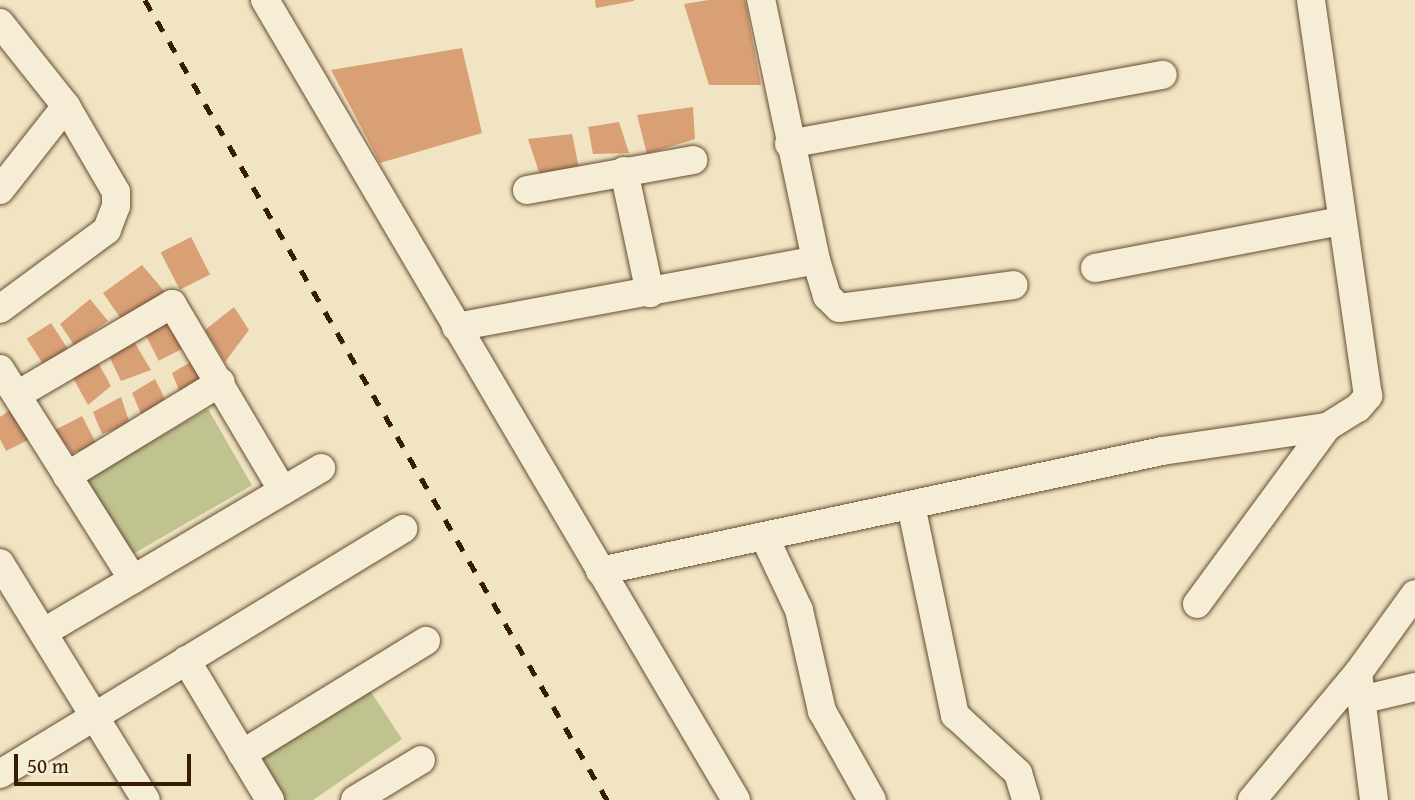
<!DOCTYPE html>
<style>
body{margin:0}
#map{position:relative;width:1415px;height:800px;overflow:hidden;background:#f1e4c2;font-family:"Gentium Book Plus",serif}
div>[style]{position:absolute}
.green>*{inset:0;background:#c0c28f;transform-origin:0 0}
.building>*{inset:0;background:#d99f75;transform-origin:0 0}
.roads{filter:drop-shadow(0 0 2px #664d33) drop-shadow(0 0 2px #664d33)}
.minor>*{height:28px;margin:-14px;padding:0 14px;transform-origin:14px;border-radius:14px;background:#f6edd7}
.rail>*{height:5px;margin-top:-2.5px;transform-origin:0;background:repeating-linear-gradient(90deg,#371b03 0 12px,transparent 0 24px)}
span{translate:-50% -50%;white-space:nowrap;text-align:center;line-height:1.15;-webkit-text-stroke:5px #f6edd7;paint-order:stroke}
.scale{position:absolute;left:14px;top:754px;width:177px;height:32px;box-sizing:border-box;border:4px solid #371b03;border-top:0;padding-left:9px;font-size:21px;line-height:24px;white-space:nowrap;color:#371b03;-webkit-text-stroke:5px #f6edd7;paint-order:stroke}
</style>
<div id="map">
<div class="green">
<div style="left:208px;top:409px;width:88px;height:143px;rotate:60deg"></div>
<div style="clip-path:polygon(367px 686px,402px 739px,313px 800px,277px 800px,252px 763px)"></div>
</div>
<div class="building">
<div style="clip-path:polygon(595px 0,634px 0,634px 1px,596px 8px)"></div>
<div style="clip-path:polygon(709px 0,745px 0,761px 85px,709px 85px,684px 4px)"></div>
<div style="clip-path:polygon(462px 48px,482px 133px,380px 163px,331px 70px)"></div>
<div style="clip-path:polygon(693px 107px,695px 139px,647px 154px,637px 115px)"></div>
<div style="clip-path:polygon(619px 122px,629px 153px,593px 154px,588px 127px)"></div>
<div style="clip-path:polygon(572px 134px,580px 173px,540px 175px,528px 139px)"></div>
<div style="left:191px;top:237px;width:42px;height:34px;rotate:63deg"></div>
<div style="clip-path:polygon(142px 265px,165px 292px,121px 319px,103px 293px)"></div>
<div style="clip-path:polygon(90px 299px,108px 321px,74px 345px,60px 324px)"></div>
<div style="clip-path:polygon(234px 307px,249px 330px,225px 362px,205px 330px)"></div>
<div style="left:175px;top:320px;width:29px;height:33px;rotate:63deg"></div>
<div style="left:51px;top:323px;width:35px;height:29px;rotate:57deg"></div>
<div style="clip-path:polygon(130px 335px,151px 370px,121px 381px,107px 352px)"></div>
<div style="clip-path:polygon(96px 359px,111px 386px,88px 405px,73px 378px)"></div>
<div style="clip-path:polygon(194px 360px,202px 379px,180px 393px,172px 373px)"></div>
<div style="clip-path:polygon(155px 379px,165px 399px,142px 416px,132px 393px)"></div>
<div style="clip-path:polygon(121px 397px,130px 424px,102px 434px,93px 412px)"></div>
<div style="clip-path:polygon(10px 410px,32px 438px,6px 451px,0 439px,0 417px)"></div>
<div style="clip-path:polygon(82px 416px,97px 445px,72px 453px,55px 430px)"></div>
</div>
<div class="roads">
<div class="minor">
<div style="left:265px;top:0;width:928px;rotate:59.51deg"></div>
<div style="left:0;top:23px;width:106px;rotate:51.5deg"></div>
<div style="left:66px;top:106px;width:99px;rotate:59.8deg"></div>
<div style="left:116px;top:192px;width:14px;rotate:90deg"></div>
<div style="left:116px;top:206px;width:26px;rotate:111deg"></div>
<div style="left:107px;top:230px;width:133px;rotate:143.6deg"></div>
<div style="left:789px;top:144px;width:380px;rotate:-10.5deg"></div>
<div style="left:624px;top:171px;width:125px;rotate:78deg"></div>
<div style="left:0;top:190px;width:107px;rotate:-51.8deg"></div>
<div style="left:527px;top:190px;width:169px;rotate:-10.2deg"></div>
<div style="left:816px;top:260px;width:38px;rotate:73deg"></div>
<div style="left:827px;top:296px;width:17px;rotate:45deg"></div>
<div style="left:839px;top:308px;width:176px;rotate:-7.5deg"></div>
<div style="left:1095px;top:268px;width:251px;rotate:-10.8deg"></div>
<div style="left:456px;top:327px;width:366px;rotate:-10.5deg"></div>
<div style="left:816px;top:260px;width:266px;rotate:-101.9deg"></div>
<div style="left:0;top:369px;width:249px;rotate:57.7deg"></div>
<div style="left:17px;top:395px;width:180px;rotate:-30.4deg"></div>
<div style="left:172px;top:304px;width:217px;rotate:59.3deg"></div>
<div style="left:67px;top:476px;width:180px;rotate:-31.4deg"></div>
<div style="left:911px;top:505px;width:215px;rotate:78.2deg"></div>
<div style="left:955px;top:715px;width:86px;rotate:42.6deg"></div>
<div style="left:1018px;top:773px;width:28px;rotate:73deg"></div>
<div style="left:764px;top:536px;width:82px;rotate:64.7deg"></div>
<div style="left:799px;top:610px;width:104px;rotate:77.2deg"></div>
<div style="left:822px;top:711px;width:102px;rotate:60.7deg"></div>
<div style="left:0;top:563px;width:278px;rotate:58.4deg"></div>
<div style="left:600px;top:571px;width:575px;rotate:-12.05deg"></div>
<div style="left:1162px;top:451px;width:167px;rotate:-8.3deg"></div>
<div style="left:1197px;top:604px;width:220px;rotate:-53.7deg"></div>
<div style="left:1327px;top:427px;width:36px;rotate:-32deg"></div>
<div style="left:1358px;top:408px;width:16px;rotate:-50deg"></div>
<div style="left:1368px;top:396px;width:400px;rotate:-98.2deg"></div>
<div style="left:44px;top:632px;width:322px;rotate:-30.6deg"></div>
<div style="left:186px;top:660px;width:163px;rotate:59deg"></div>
<div style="left:1358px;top:673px;width:128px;rotate:82.8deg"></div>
<div style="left:1365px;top:699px;width:51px;rotate:-13.5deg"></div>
<div style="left:242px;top:754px;width:216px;rotate:-31.6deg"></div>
<div style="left:0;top:774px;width:472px;rotate:-31.3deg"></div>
<div style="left:355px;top:800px;width:77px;rotate:-31.2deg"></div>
<div style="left:1252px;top:800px;width:165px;rotate:-50.2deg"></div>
<div style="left:1358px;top:673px;width:97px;rotate:-54.2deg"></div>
</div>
</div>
<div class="rail">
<div style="left:145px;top:0;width:924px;rotate:59.99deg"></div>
</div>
<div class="scale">50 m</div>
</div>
